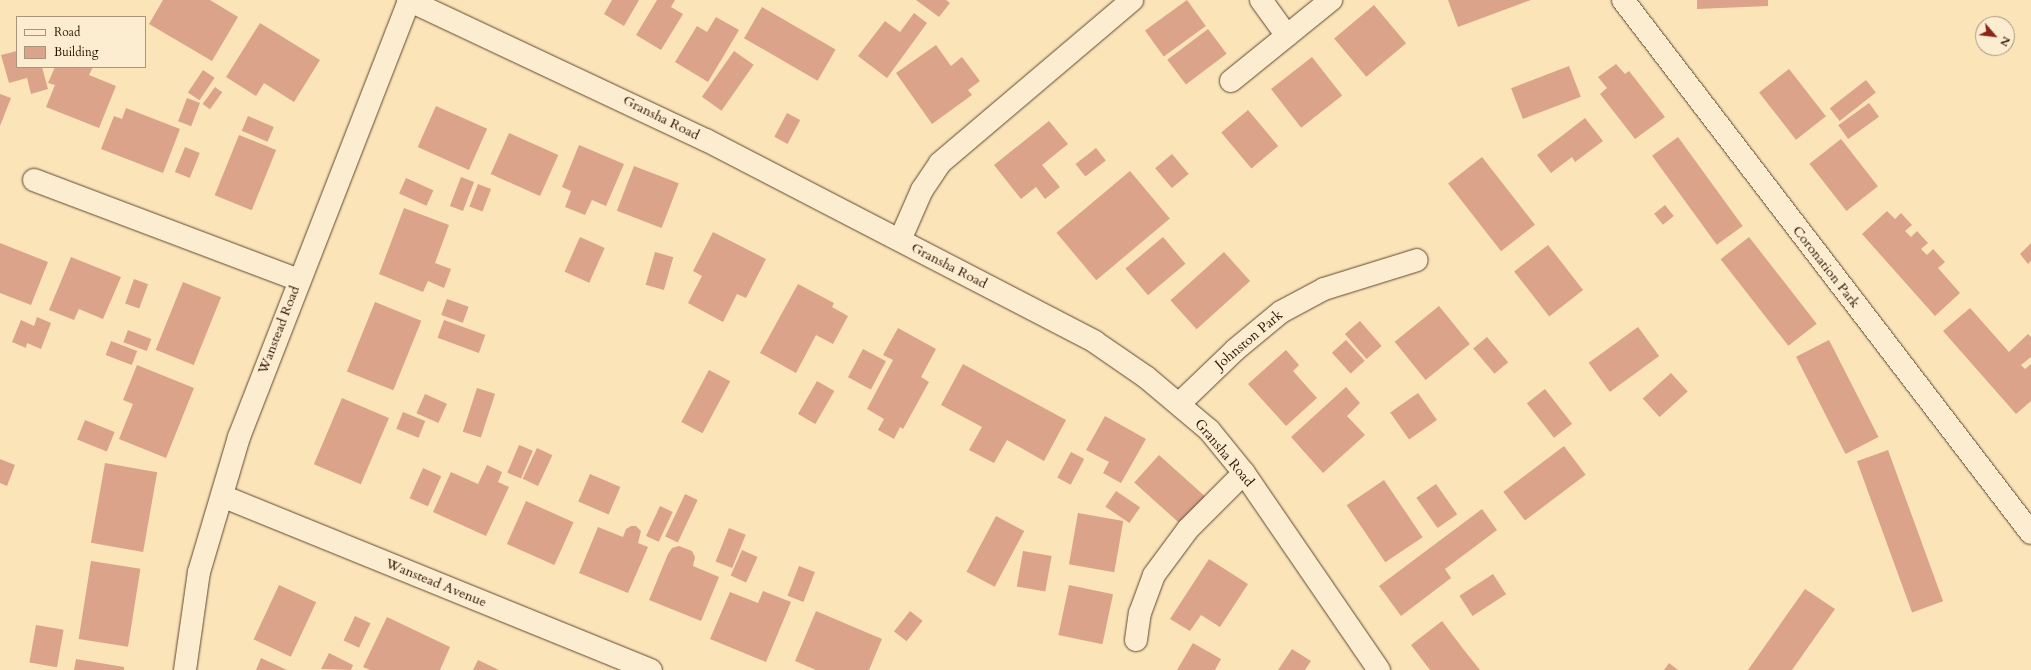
<!DOCTYPE html>
<style>
body{margin:0}
#map{position:relative;width:2031px;height:670px;overflow:hidden;background:#fae4b8;font-family:Cardo,serif}
div>[style]{position:absolute}
.building>*{inset:0;background:#dca38b;transform-origin:0 0}
.roads{filter:drop-shadow(0 0 1px #60462e) drop-shadow(0 0 1px #60462e)}
.minor>*{height:22px;margin:-11px;padding:0 11px;transform-origin:11px;border-radius:11px;background:#fcedd1}
span{translate:-50% -50%;white-space:nowrap;text-align:center;line-height:1.15;-webkit-text-stroke:3px #fcedd1;paint-order:stroke}
.street-label{font-size:14px;color:#2d1200}
.legend{position:absolute;left:16px;top:16px;width:130px;height:52px;box-sizing:border-box;background:#fcedd1;border:1px solid #a9957d;margin:0;padding:5px 7px;list-style:none;font-size:12px;color:#2d1200}
.legend li{display:flex;align-items:center;gap:8px;height:20px}
.legend b{width:20px;border:1px solid #a9957d}
.north{position:absolute;left:1975px;top:16px;width:40px;height:40px;box-sizing:border-box;background:#fcedd1;border:1px solid #a9957d;border-radius:50%;rotate:118deg;font-size:11px;font-weight:700;line-height:16px;text-align:center;color:#2d1200}
.north::after{content:'';display:block;margin:auto;width:14px;height:18px;background:#8f2418;clip-path:polygon(50% 0,100% 100%,50% 72%,0 100%)}
</style>
<div id="map">
<div class="building">
<div style="clip-path:polygon(163px 0,210px 0,238px 17px,212px 61px,149px 24px)"></div>
<div style="clip-path:polygon(612px 0,639px 0,624px 26px,604px 14px)"></div>
<div style="clip-path:polygon(657px 0,675px 0,671px 7px,683px 14px,661px 50px,636px 35px)"></div>
<div style="clip-path:polygon(916px 0,946px 0,950px 3px,939px 17px)"></div>
<div style="left:1187px;top:0;width:32px;height:52px;rotate:54deg"></div>
<div style="clip-path:polygon(1448px 0,1531px 0,1458px 27px)"></div>
<div style="clip-path:polygon(1697px 0,1768px 0,1768px 6px,1697px 9px)"></div>
<div style="left:1374px;top:5px;width:50px;height:52px;rotate:50deg"></div>
<div style="left:762px;top:7px;width:85px;height:36px;rotate:30deg"></div>
<div style="clip-path:polygon(914px 13px,927px 23px,887px 78px,858px 56px,885px 21px,900px 32px)"></div>
<div style="clip-path:polygon(716px 17px,739px 30px,708px 82px,675px 62px,697px 26px,707px 32px)"></div>
<div style="clip-path:polygon(260px 23px,320px 60px,294px 102px,264px 83px,256px 96px,226px 77px)"></div>
<div style="left:1208px;top:29px;width:31px;height:51px;rotate:53deg"></div>
<div style="clip-path:polygon(936px 45px,951px 66px,962px 57px,980px 81px,968px 90px,972px 95px,932px 124px,896px 73px)"></div>
<div style="clip-path:polygon(17px 51px,17px 67px,42px 67px,48px 89px,31px 94px,27px 78px,9px 83px,1px 55px)"></div>
<div style="left:734px;top:51px;width:24px;height:56px;rotate:35deg"></div>
<div style="left:1312px;top:57px;width:49px;height:52px;rotate:52deg"></div>
<div style="clip-path:polygon(1616px 64px,1625px 74px,1629px 71px,1665px 117px,1635px 139px,1600px 94px,1607px 88px,1598px 77px)"></div>
<div style="left:1569px;top:66px;width:33px;height:62px;rotate:69deg"></div>
<div style="clip-path:polygon(55px 67px,93px 67px,89px 75px,116px 86px,99px 128px,46px 107px,55px 85px,48px 83px)"></div>
<div style="left:1789px;top:69px;width:60px;height:38px;rotate:52deg"></div>
<div style="left:203px;top:70px;width:14px;height:27px;rotate:34deg"></div>
<div style="left:1866px;top:80px;width:16px;height:46px;rotate:52deg"></div>
<div style="left:215px;top:87px;width:9px;height:21px;rotate:36deg"></div>
<div style="clip-path:polygon(0 94px,11px 98px,0 126px)"></div>
<div style="left:187px;top:98px;width:14px;height:25px;rotate:21deg"></div>
<div style="left:1869px;top:103px;width:17px;height:38px;rotate:54deg"></div>
<div style="left:436px;top:106px;width:56px;height:45px;rotate:24deg"></div>
<div style="clip-path:polygon(126px 108px,180px 129px,163px 173px,101px 149px,114px 116px,122px 119px)"></div>
<div style="left:1248px;top:110px;width:47px;height:35px;rotate:50deg"></div>
<div style="left:787px;top:113px;width:15px;height:27px;rotate:28deg"></div>
<div style="left:248px;top:116px;width:28px;height:16px;rotate:23deg"></div>
<div style="clip-path:polygon(1585px 118px,1603px 141px,1575px 162px,1572px 157px,1551px 173px,1537px 155px)"></div>
<div style="clip-path:polygon(1049px 121px,1068px 144px,1042px 165px,1060px 187px,1045px 199px,1036px 187px,1021px 199px,994px 165px)"></div>
<div style="left:509px;top:133px;width:54px;height:45px;rotate:24deg"></div>
<div style="left:239px;top:135px;width:40px;height:65px;rotate:22deg"></div>
<div style="left:1678px;top:137px;width:110px;height:32px;rotate:54deg"></div>
<div style="left:1841px;top:139px;width:60px;height:40px;rotate:52deg"></div>
<div style="clip-path:polygon(579px 145px,624px 164px,606px 206px,592px 200px,585px 215px,565px 207px,571px 191px,562px 187px)"></div>
<div style="left:185px;top:147px;width:16px;height:27px;rotate:22deg"></div>
<div style="left:1096px;top:148px;width:16px;height:26px;rotate:52deg"></div>
<div style="left:1172px;top:154px;width:26px;height:22px;rotate:50deg"></div>
<div style="left:1482px;top:157px;width:86px;height:43px;rotate:52deg"></div>
<div style="left:634px;top:166px;width:48px;height:48px;rotate:21deg"></div>
<div style="left:1130px;top:171px;width:62px;height:96px;rotate:50deg"></div>
<div style="left:461px;top:177px;width:14px;height:31px;rotate:21deg"></div>
<div style="left:406px;top:178px;width:30px;height:17px;rotate:24deg"></div>
<div style="left:478px;top:184px;width:14px;height:24px;rotate:21deg"></div>
<div style="left:1665px;top:205px;width:14px;height:14px;rotate:51deg"></div>
<div style="clip-path:polygon(404px 208px,449px 225px,435px 263px,451px 269px,444px 288px,428px 281px,423px 292px,379px 274px)"></div>
<div style="clip-path:polygon(1887px 211px,1895px 219px,1901px 213px,1912px 225px,1905px 231px,1911px 237px,1917px 231px,1928px 243px,1921px 249px,1927px 255px,1933px 249px,1945px 262px,1938px 268px,1960px 293px,1935px 316px,1862px 234px)"></div>
<div style="clip-path:polygon(713px 232px,766px 259px,746px 298px,737px 294px,723px 322px,688px 303px,702px 276px,693px 271px)"></div>
<div style="left:580px;top:237px;width:27px;height:38px;rotate:24deg"></div>
<div style="left:1163px;top:237px;width:35px;height:49px;rotate:50deg"></div>
<div style="left:1749px;top:237px;width:110px;height:36px;rotate:52deg"></div>
<div style="clip-path:polygon(0 243px,48px 262px,31px 305px,0 293px)"></div>
<div style="clip-path:polygon(2031px 243px,2031px 261px,2028px 264px,2020px 254px)"></div>
<div style="left:1548px;top:245px;width:57px;height:43px;rotate:52deg"></div>
<div style="left:655px;top:252px;width:19px;height:34px;rotate:16deg"></div>
<div style="left:1224px;top:252px;width:39px;height:72px;rotate:48deg"></div>
<div style="clip-path:polygon(71px 257px,121px 277px,103px 319px,79px 309px,74px 320px,49px 310px)"></div>
<div style="left:134px;top:279px;width:15px;height:26px;rotate:20deg"></div>
<div style="left:183px;top:282px;width:41px;height:73px;rotate:22deg"></div>
<div style="clip-path:polygon(798px 284px,834px 303px,832px 307px,848px 316px,833px 344px,816px 335px,796px 373px,760px 353px)"></div>
<div style="left:447px;top:299px;width:23px;height:17px;rotate:20deg"></div>
<div style="left:375px;top:302px;width:50px;height:75px;rotate:22deg"></div>
<div style="left:1439px;top:306px;width:49px;height:57px;rotate:51deg"></div>
<div style="clip-path:polygon(1970px 308px,2009px 352px,2028px 334px,2031px 337px,2031px 357px,2021px 365px,2025px 369px,2031px 364px,2031px 401px,2016px 414px,1943px 331px)"></div>
<div style="clip-path:polygon(37px 317px,51px 323px,41px 349px,27px 343px,26px 348px,12px 342px,21px 320px,34px 326px)"></div>
<div style="left:444px;top:320px;width:44px;height:19px;rotate:20deg"></div>
<div style="left:1360px;top:321px;width:33px;height:20px;rotate:49deg"></div>
<div style="left:1638px;top:327px;width:36px;height:61px;rotate:54deg"></div>
<div style="clip-path:polygon(898px 328px,936px 349px,921px 377px,929px 382px,903px 429px,900px 427px,894px 439px,878px 430px,884px 419px,867px 409px,893px 360px,883px 355px)"></div>
<div style="left:128px;top:330px;width:25px;height:13px;rotate:21deg"></div>
<div style="left:1487px;top:337px;width:33px;height:18px;rotate:50deg"></div>
<div style="left:1346px;top:340px;width:28px;height:19px;rotate:48deg"></div>
<div style="left:1829px;top:340px;width:109px;height:37px;rotate:63deg"></div>
<div style="left:111px;top:341px;width:28px;height:15px;rotate:21deg"></div>
<div style="left:863px;top:349px;width:26px;height:32px;rotate:28deg"></div>
<div style="clip-path:polygon(1286px 350px,1299px 365px,1293px 371px,1317px 398px,1286px 426px,1248px 384px)"></div>
<div style="clip-path:polygon(963px 364px,1066px 420px,1044px 461px,1007px 440px,994px 463px,969px 450px,982px 427px,941px 405px)"></div>
<div style="clip-path:polygon(137px 365px,194px 388px,166px 458px,119px 439px,133px 404px,123px 400px)"></div>
<div style="left:709px;top:370px;width:24px;height:59px;rotate:28deg"></div>
<div style="left:1671px;top:373px;width:25px;height:38px;rotate:48deg"></div>
<div style="left:817px;top:381px;width:20px;height:38px;rotate:30deg"></div>
<div style="clip-path:polygon(1346px 387px,1360px 403px,1347px 416px,1365px 435px,1323px 473px,1291px 437px)"></div>
<div style="left:477px;top:388px;width:19px;height:46px;rotate:18deg"></div>
<div style="left:1545px;top:389px;width:44px;height:23px;rotate:52deg"></div>
<div style="left:1418px;top:393px;width:33px;height:34px;rotate:55deg"></div>
<div style="left:425px;top:394px;width:24px;height:21px;rotate:24deg"></div>
<div style="left:342px;top:398px;width:51px;height:72px;rotate:23deg"></div>
<div style="left:403px;top:412px;width:24px;height:18px;rotate:22deg"></div>
<div style="clip-path:polygon(1105px 416px,1146px 439px,1121px 483px,1103px 473px,1109px 462px,1086px 450px)"></div>
<div style="left:85px;top:420px;width:32px;height:21px;rotate:22deg"></div>
<div style="left:519px;top:445px;width:15px;height:30px;rotate:23deg"></div>
<div style="left:1564px;top:446px;width:36px;height:76px;rotate:53deg"></div>
<div style="left:537px;top:448px;width:17px;height:34px;rotate:25deg"></div>
<div style="left:1888px;top:450px;width:161px;height:33px;rotate:70deg"></div>
<div style="left:1071px;top:452px;width:15px;height:29px;rotate:28deg"></div>
<div style="left:1159px;top:455px;width:64px;height:37px;rotate:42deg"></div>
<div style="clip-path:polygon(0 459px,15px 465px,7px 486px,0 483px)"></div>
<div style="left:105px;top:463px;width:53px;height:81px;rotate:10deg"></div>
<div style="clip-path:polygon(487px 465px,502px 472px,498px 482px,509px 487px,486px 536px,433px 512px,451px 472px,478px 484px)"></div>
<div style="left:423px;top:468px;width:20px;height:33px;rotate:24deg"></div>
<div style="left:590px;top:474px;width:33px;height:30px;rotate:23deg"></div>
<div style="left:1384px;top:480px;width:69px;height:45px;rotate:56deg"></div>
<div style="left:1436px;top:484px;width:37px;height:24px;rotate:55deg"></div>
<div style="left:1116px;top:491px;width:29px;height:19px;rotate:34deg"></div>
<div style="left:685px;top:494px;width:14px;height:47px;rotate:25deg"></div>
<div style="left:526px;top:501px;width:52px;height:47px;rotate:24deg"></div>
<div style="left:660px;top:506px;width:14px;height:33px;rotate:25deg"></div>
<div style="clip-path:polygon(1482px 509px,1497px 530px,1445px 569px,1451px 578px,1401px 616px,1379px 586px)"></div>
<div style="left:1078px;top:513px;width:46px;height:52px;rotate:10deg"></div>
<div style="left:996px;top:516px;width:32px;height:63px;rotate:28deg"></div>
<div style="clip-path:polygon(631px 526px,636px 526px,641px 531px,638px 543px,648px 547px,628px 593px,579px 573px,598px 527px,623px 537px,626px 529px)"></div>
<div style="left:729px;top:528px;width:18px;height:36px;rotate:22deg"></div>
<div style="clip-path:polygon(679px 546px,692px 551px,695px 557px,693px 566px,719px 577px,701px 621px,649px 600px,668px 554px,672px 548px)"></div>
<div style="left:742px;top:550px;width:17px;height:28px;rotate:24deg"></div>
<div style="left:1023px;top:551px;width:29px;height:36px;rotate:10deg"></div>
<div style="clip-path:polygon(1209px 559px,1248px 584px,1220px 627px,1201px 615px,1190px 631px,1170px 619px)"></div>
<div style="left:91px;top:561px;width:50px;height:79px;rotate:9deg"></div>
<div style="left:799px;top:566px;width:17px;height:32px;rotate:21deg"></div>
<div style="left:1493px;top:574px;width:24px;height:40px;rotate:57deg"></div>
<div style="left:279px;top:585px;width:41px;height:60px;rotate:25deg"></div>
<div style="left:1069px;top:585px;width:45px;height:51px;rotate:12deg"></div>
<div style="clip-path:polygon(1805px 589px,1835px 609px,1811px 643px,1792px 670px,1748px 670px)"></div>
<div style="clip-path:polygon(763px 591px,791px 602px,766px 662px,710px 639px,730px 592px,758px 603px)"></div>
<div style="clip-path:polygon(816px 611px,882px 639px,869px 670px,816px 670px,795px 661px)"></div>
<div style="left:910px;top:611px;width:16px;height:26px;rotate:38deg"></div>
<div style="left:355px;top:616px;width:17px;height:27px;rotate:25deg"></div>
<div style="clip-path:polygon(387px 617px,450px 647px,440px 670px,370px 670px,363px 667px)"></div>
<div style="clip-path:polygon(1442px 621px,1464px 650px,1480px 670px,1430px 670px,1411px 645px)"></div>
<div style="left:36px;top:625px;width:28px;height:38px;rotate:10deg"></div>
<div style="clip-path:polygon(1193px 643px,1221px 659px,1215px 670px,1177px 670px)"></div>
<div style="clip-path:polygon(1292px 649px,1311px 661px,1305px 670px,1278px 670px)"></div>
<div style="clip-path:polygon(329px 653px,353px 665px,351px 670px,321px 669px)"></div>
<div style="clip-path:polygon(261px 658px,287px 670px,256px 670px)"></div>
<div style="clip-path:polygon(76px 659px,124px 667px,124px 670px,74px 670px)"></div>
<div style="clip-path:polygon(478px 660px,499px 670px,473px 670px)"></div>
<div style="clip-path:polygon(1669px 663px,1678px 670px,1664px 670px)"></div>
</div>
<div class="roads">
<div class="minor">
<div style="left:408px;top:0;width:329px;rotate:25.2deg"></div>
<div style="left:706px;top:140px;width:438px;rotate:27.4deg"></div>
<div style="left:1095px;top:342px;width:62px;rotate:34.5deg"></div>
<div style="left:1146px;top:377px;width:82px;rotate:40.1deg"></div>
<div style="left:1209px;top:430px;width:55px;rotate:50.9deg"></div>
<div style="left:1244px;top:473px;width:239px;rotate:55.6deg"></div>
<div style="left:1261px;top:0;width:44px;rotate:54.2deg"></div>
<div style="left:1623px;top:0;width:671px;rotate:52.57deg"></div>
<div style="left:1231px;top:81px;width:129px;rotate:-39deg"></div>
<div style="left:34px;top:180px;width:282px;rotate:20.7deg"></div>
<div style="left:900px;top:240px;width:55px;rotate:-66.3deg"></div>
<div style="left:922px;top:190px;width:32px;rotate:-56deg"></div>
<div style="left:940px;top:163px;width:252px;rotate:-40.3deg"></div>
<div style="left:1180px;top:403px;width:76px;rotate:-43.9deg"></div>
<div style="left:1235px;top:350px;width:60px;rotate:-39.6deg"></div>
<div style="left:1281px;top:312px;width:49px;rotate:-28.1deg"></div>
<div style="left:1324px;top:289px;width:97px;rotate:-17.3deg"></div>
<div style="left:222px;top:496px;width:463px;rotate:22.1deg"></div>
<div style="left:1136px;top:640px;width:27px;rotate:-82deg"></div>
<div style="left:1140px;top:613px;width:40px;rotate:-69.8deg"></div>
<div style="left:1154px;top:575px;width:57px;rotate:-53.5deg"></div>
<div style="left:1188px;top:529px;width:79px;rotate:-45deg"></div>
<div style="left:185px;top:670px;width:99px;rotate:-81.9deg"></div>
<div style="left:199px;top:572px;width:141px;rotate:-73.5deg"></div>
<div style="left:239px;top:437px;width:468px;rotate:-68.7deg"></div>
</div>
</div>
<div class="street-label">
<span style="left:661px;top:118px;rotate:26deg">Gransha Road</span>
<span style="left:949px;top:266px;rotate:27deg">Gransha Road</span>
<span style="left:1826px;top:267px;rotate:52deg">Coronation Park</span>
<span style="left:279px;top:330px;rotate:-69deg">Wanstead Road</span>
<span style="left:1249px;top:340px;rotate:-40deg">Johnston Park</span>
<span style="left:1224px;top:453px;rotate:50deg">Gransha Road</span>
<span style="left:436px;top:583px;rotate:22deg">Wanstead Avenue</span>
</div>
<ul class="legend">
<li><b style="height:5px;background:#fcedd1"></b>Road</li>
<li><b style="height:11px;background:#dca38b"></b>Building</li>
</ul>
<div class="north">N</div>
</div>
